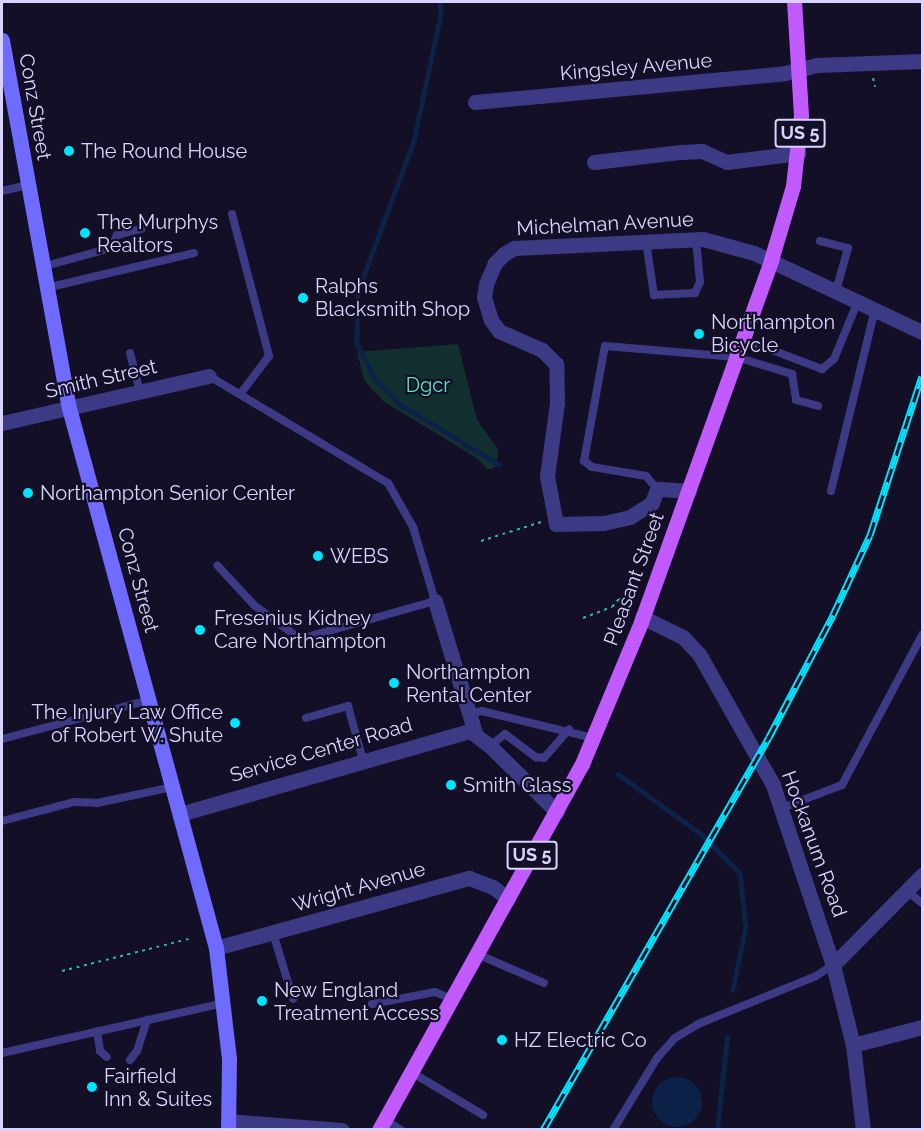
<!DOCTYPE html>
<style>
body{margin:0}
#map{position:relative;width:924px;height:1131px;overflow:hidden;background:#130f26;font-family:Raleway,sans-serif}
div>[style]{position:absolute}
.green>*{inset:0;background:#12302f}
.water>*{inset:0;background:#0c2248}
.round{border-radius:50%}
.stream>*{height:4.5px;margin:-2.25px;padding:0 2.25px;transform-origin:2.25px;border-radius:2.25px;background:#0c2248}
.path>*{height:2px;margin-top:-1px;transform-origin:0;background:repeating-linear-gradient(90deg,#2fb8b0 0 3px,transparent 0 7.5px)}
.service>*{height:8px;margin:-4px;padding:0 4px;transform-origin:4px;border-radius:4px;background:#3d3a85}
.minor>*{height:15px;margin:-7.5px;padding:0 7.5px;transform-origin:7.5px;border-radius:7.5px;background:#3d3a85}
.secondary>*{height:15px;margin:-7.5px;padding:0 7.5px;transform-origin:7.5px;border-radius:7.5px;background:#6f6bff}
.primary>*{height:15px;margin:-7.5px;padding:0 7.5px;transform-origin:7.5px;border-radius:7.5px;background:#c25bff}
.rail>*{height:7px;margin-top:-3.5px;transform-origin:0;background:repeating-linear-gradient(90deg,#130f26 0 14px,#00e5ff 0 28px);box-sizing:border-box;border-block:2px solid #00e5ff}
.dots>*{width:16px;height:16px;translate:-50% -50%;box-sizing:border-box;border:3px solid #130f26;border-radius:50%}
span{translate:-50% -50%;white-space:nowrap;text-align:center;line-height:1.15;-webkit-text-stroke:4.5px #130f26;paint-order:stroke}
.shield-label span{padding:2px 4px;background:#130f26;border:2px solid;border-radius:4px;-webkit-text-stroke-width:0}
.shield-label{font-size:18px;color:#d9d4ff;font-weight:700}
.street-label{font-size:20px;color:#d9d4ff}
.poi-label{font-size:20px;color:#d9d4ff}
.left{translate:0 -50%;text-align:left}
.right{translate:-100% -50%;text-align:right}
.park-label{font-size:20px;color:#5fe0c0}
.frame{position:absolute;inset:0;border:3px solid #d9d4ff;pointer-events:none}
</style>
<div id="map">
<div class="green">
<div style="clip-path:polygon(458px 344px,477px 420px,498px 449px,497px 465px,492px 469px,487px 469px,478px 459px,383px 401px,364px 380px,357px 352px)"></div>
</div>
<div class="water">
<div class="round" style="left:652px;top:1077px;width:50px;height:50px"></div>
</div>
<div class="stream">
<div style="left:440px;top:2px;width:12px;rotate:85deg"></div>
<div style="left:441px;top:14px;width:130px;rotate:102deg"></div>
<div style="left:414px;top:141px;width:161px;rotate:110.3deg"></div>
<div style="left:358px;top:292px;width:52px;rotate:91.1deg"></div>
<div style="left:357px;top:344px;width:38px;rotate:63deg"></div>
<div style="left:374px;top:378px;width:38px;rotate:45deg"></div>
<div style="left:401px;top:405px;width:114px;rotate:31.3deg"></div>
<div style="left:618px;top:774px;width:101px;rotate:35.7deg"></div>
<div style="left:700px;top:833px;width:57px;rotate:45deg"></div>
<div style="left:740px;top:873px;width:54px;rotate:83.7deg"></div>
<div style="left:746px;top:927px;width:64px;rotate:101.7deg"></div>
<div style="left:717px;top:1130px;width:93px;rotate:-83.8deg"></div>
</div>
<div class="path">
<div style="left:873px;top:78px;width:9px;rotate:77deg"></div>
<div style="left:481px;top:541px;width:63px;rotate:-17.6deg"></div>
<div style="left:583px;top:618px;width:31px;rotate:-21deg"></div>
<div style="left:612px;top:607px;width:11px;rotate:-49deg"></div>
<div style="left:619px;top:599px;width:10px;rotate:11deg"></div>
<div style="left:62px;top:971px;width:134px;rotate:-14.2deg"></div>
</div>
<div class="service">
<div style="left:2px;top:191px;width:26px;rotate:-13deg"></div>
<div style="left:232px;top:214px;width:147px;rotate:75.4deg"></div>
<div style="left:269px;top:356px;width:46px;rotate:127.1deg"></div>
<div style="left:820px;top:241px;width:29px;rotate:14deg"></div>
<div style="left:848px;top:248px;width:45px;rotate:105.6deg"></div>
<div style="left:646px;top:242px;width:54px;rotate:81.4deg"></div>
<div style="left:654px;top:295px;width:41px;rotate:-2.8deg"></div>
<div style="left:695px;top:293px;width:12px;rotate:-66deg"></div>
<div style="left:700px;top:282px;width:43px;rotate:-95.3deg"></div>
<div style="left:42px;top:267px;width:72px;rotate:-15.4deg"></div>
<div style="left:111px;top:248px;width:14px;rotate:-65deg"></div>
<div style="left:117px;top:235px;width:25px;rotate:-14deg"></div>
<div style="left:46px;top:288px;width:152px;rotate:-13.3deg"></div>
<div style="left:743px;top:339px;width:85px;rotate:20.8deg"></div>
<div style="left:822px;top:369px;width:16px;rotate:-40deg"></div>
<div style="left:834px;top:359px;width:63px;rotate:-67.5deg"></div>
<div style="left:130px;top:353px;width:40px;rotate:75.6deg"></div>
<div style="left:209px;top:376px;width:209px;rotate:30.9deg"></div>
<div style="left:388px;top:483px;width:51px;rotate:60.4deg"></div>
<div style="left:413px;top:527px;width:77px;rotate:73.4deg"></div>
<div style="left:435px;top:601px;width:140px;rotate:164.3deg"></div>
<div style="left:300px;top:639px;width:57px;rotate:-143.5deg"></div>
<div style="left:254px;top:605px;width:54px;rotate:-132.8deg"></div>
<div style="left:657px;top:489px;width:17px;rotate:-130deg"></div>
<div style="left:646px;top:476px;width:55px;rotate:-170.5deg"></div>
<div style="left:592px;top:467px;width:10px;rotate:-143deg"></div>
<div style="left:584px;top:461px;width:117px;rotate:-79.7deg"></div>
<div style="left:605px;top:346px;width:131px;rotate:4.8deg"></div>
<div style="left:736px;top:357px;width:59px;rotate:16.9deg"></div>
<div style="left:792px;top:374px;width:26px;rotate:81deg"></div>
<div style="left:796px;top:400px;width:23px;rotate:15deg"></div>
<div style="left:831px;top:491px;width:187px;rotate:-76.4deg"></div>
<div style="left:469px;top:714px;width:13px;rotate:-13deg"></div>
<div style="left:482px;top:711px;width:115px;rotate:13.6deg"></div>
<div style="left:306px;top:718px;width:44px;rotate:-15.9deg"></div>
<div style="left:348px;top:706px;width:56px;rotate:74.5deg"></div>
<div style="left:2px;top:739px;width:153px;rotate:-14.8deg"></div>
<div style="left:490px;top:746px;width:19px;rotate:-39deg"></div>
<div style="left:505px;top:734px;width:39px;rotate:37deg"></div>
<div style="left:536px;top:757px;width:8px;rotate:7deg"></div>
<div style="left:544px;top:758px;width:38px;rotate:-49deg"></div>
<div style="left:782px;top:808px;width:64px;rotate:-21deg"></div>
<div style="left:842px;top:785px;width:170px;rotate:-61.9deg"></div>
<div style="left:2px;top:821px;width:74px;rotate:-14.8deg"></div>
<div style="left:74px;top:802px;width:23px;rotate:2deg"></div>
<div style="left:97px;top:803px;width:78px;rotate:-11.9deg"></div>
<div style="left:907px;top:891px;width:19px;rotate:39deg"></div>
<div style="left:273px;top:933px;width:69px;rotate:73.1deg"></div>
<div style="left:477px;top:954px;width:73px;rotate:23.4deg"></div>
<div style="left:372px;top:1004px;width:64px;rotate:-10.8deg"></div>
<div style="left:435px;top:992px;width:18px;rotate:22deg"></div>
<div style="left:97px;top:1031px;width:20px;rotate:81deg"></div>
<div style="left:100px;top:1051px;width:9px;rotate:41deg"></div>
<div style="left:2px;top:1053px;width:228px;rotate:-12.7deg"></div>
<div style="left:130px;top:1060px;width:11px;rotate:-52deg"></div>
<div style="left:137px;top:1051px;width:33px;rotate:-72deg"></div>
<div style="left:411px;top:1072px;width:84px;rotate:30.8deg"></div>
<div style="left:385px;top:1120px;width:19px;rotate:32deg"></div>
<div style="left:613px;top:1130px;width:84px;rotate:-58.6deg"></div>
<div style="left:657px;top:1058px;width:27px;rotate:-48deg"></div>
<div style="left:675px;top:1038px;width:27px;rotate:-31deg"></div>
<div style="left:698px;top:1024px;width:127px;rotate:-22.1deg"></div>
<div style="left:816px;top:976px;width:20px;rotate:-33deg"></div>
</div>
<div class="minor">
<div style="left:475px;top:102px;width:311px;rotate:-5.3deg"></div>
<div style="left:785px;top:73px;width:34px;rotate:-14deg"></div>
<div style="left:818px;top:65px;width:104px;rotate:-2.2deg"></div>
<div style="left:594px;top:162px;width:88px;rotate:-6.6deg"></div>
<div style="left:681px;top:152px;width:21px;rotate:-3deg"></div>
<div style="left:702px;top:151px;width:27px;rotate:24deg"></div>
<div style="left:727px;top:162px;width:72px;rotate:-7.2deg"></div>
<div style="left:2px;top:423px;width:212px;rotate:-12.8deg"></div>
<div style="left:689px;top:491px;width:32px;rotate:-176deg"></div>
<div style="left:657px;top:489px;width:15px;rotate:110deg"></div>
<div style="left:652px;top:503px;width:26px;rotate:148deg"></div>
<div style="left:630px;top:517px;width:28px;rotate:167deg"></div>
<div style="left:603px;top:523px;width:47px;rotate:178.8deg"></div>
<div style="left:556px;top:524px;width:49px;rotate:-100.6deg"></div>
<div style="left:547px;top:476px;width:74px;rotate:-82.2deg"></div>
<div style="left:557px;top:403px;width:39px;rotate:-91deg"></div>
<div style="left:556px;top:364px;width:20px;rotate:-135deg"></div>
<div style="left:542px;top:350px;width:47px;rotate:-156.2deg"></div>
<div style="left:499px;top:331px;width:14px;rotate:-126deg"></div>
<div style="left:491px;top:320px;width:24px;rotate:-107deg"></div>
<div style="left:484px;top:297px;width:13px;rotate:-81deg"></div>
<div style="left:486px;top:284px;width:23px;rotate:-67deg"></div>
<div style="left:495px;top:263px;width:13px;rotate:-45deg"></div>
<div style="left:504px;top:254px;width:12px;rotate:-31deg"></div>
<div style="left:514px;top:248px;width:189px;rotate:-2.7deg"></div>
<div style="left:703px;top:239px;width:53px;rotate:15.4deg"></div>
<div style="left:754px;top:253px;width:186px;rotate:25.2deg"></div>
<div style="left:435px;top:601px;width:138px;rotate:73.1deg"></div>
<div style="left:642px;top:617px;width:46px;rotate:26deg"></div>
<div style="left:683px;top:637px;width:23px;rotate:47deg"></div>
<div style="left:699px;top:654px;width:150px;rotate:60.5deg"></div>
<div style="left:773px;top:785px;width:190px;rotate:71.6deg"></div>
<div style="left:833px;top:965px;width:82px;rotate:76deg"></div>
<div style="left:853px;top:1045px;width:86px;rotate:83.3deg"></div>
<div style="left:180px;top:814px;width:302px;rotate:-16deg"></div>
<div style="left:470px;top:731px;width:25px;rotate:37deg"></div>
<div style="left:490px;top:746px;width:94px;rotate:44.6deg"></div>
<div style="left:216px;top:948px;width:263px;rotate:-15.5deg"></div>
<div style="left:469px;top:878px;width:26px;rotate:21deg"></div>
<div style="left:493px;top:887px;width:19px;rotate:39deg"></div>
<div style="left:833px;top:965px;width:127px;rotate:-45.3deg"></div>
<div style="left:853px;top:1045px;width:71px;rotate:-14.6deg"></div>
<div style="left:228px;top:1121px;width:114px;rotate:4.5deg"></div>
</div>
<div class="secondary">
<div style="left:2px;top:40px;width:374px;rotate:79.7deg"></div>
<div style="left:69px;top:408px;width:560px;rotate:74.77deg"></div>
<div style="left:216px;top:948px;width:112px;rotate:83.3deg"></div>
<div style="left:229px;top:1059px;width:71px;rotate:90.8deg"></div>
</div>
<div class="primary">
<div style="left:379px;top:1130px;width:419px;rotate:-61deg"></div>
<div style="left:582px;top:764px;width:154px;rotate:-67.4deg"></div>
<div style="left:641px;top:622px;width:385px;rotate:-70.2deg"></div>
<div style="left:771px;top:260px;width:77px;rotate:-73.4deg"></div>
<div style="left:793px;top:186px;width:71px;rotate:-83.6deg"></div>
<div style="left:801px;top:115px;width:113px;rotate:-93.5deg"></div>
</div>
<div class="rail">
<div style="left:543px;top:1130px;width:453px;rotate:-60.1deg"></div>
<div style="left:769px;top:737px;width:138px;rotate:-62.3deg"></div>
<div style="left:833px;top:615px;width:88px;rotate:-65.2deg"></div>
<div style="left:870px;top:535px;width:167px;rotate:-71.9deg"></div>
</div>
<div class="dots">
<div style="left:69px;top:151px;background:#00e5ff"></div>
<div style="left:85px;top:233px;background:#00e5ff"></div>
<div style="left:303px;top:298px;background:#00e5ff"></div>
<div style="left:699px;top:334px;background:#00e5ff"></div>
<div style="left:28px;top:493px;background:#00e5ff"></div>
<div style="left:318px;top:556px;background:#00e5ff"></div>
<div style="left:200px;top:630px;background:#00e5ff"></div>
<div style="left:394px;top:683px;background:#00e5ff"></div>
<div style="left:235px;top:723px;background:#00e5ff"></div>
<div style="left:451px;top:785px;background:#00e5ff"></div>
<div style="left:262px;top:1001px;background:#00e5ff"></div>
<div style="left:502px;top:1040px;background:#00e5ff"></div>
<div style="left:92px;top:1087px;background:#00e5ff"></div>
</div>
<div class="shield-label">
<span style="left:800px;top:133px">US 5</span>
<span style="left:532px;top:855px">US 5</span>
</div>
<div class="street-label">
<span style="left:636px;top:67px;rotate:-5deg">Kingsley Avenue</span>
<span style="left:35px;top:107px;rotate:80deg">Conz Street</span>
<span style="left:605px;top:224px;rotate:-3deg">Michelman Avenue</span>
<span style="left:101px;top:379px;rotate:-13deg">Smith Street</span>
<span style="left:634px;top:579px;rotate:-70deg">Pleasant Street</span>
<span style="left:138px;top:580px;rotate:75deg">Conz Street</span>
<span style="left:321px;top:750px;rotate:-16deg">Service Center Road</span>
<span style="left:814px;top:844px;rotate:70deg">Hockanum Road</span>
<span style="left:359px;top:887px;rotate:-16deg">Wright Avenue</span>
</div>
<div class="poi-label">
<span class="left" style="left:81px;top:151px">The Round House</span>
<span class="left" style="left:97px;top:234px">The Murphys<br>Realtors</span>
<span class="left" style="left:315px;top:298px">Ralphs<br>Blacksmith Shop</span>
<span class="left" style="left:711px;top:334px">Northampton<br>Bicycle</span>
<span class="left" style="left:40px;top:493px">Northampton Senior Center</span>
<span class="left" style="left:330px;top:556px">WEBS</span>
<span class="left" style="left:214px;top:630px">Fresenius Kidney<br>Care Northampton</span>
<span class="left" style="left:406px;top:684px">Northampton<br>Rental Center</span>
<span class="right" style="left:223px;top:724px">The Injury Law Office<br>of Robert W. Shute</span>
<span class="left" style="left:463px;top:785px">Smith Glass</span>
<span class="left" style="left:274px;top:1002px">New England<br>Treatment Access</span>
<span class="left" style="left:514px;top:1040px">HZ Electric Co</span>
<span class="left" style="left:104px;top:1088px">Fairfield<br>Inn &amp; Suites</span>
</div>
<div class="park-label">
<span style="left:428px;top:385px">Dgcr</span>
</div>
<div class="frame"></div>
</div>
